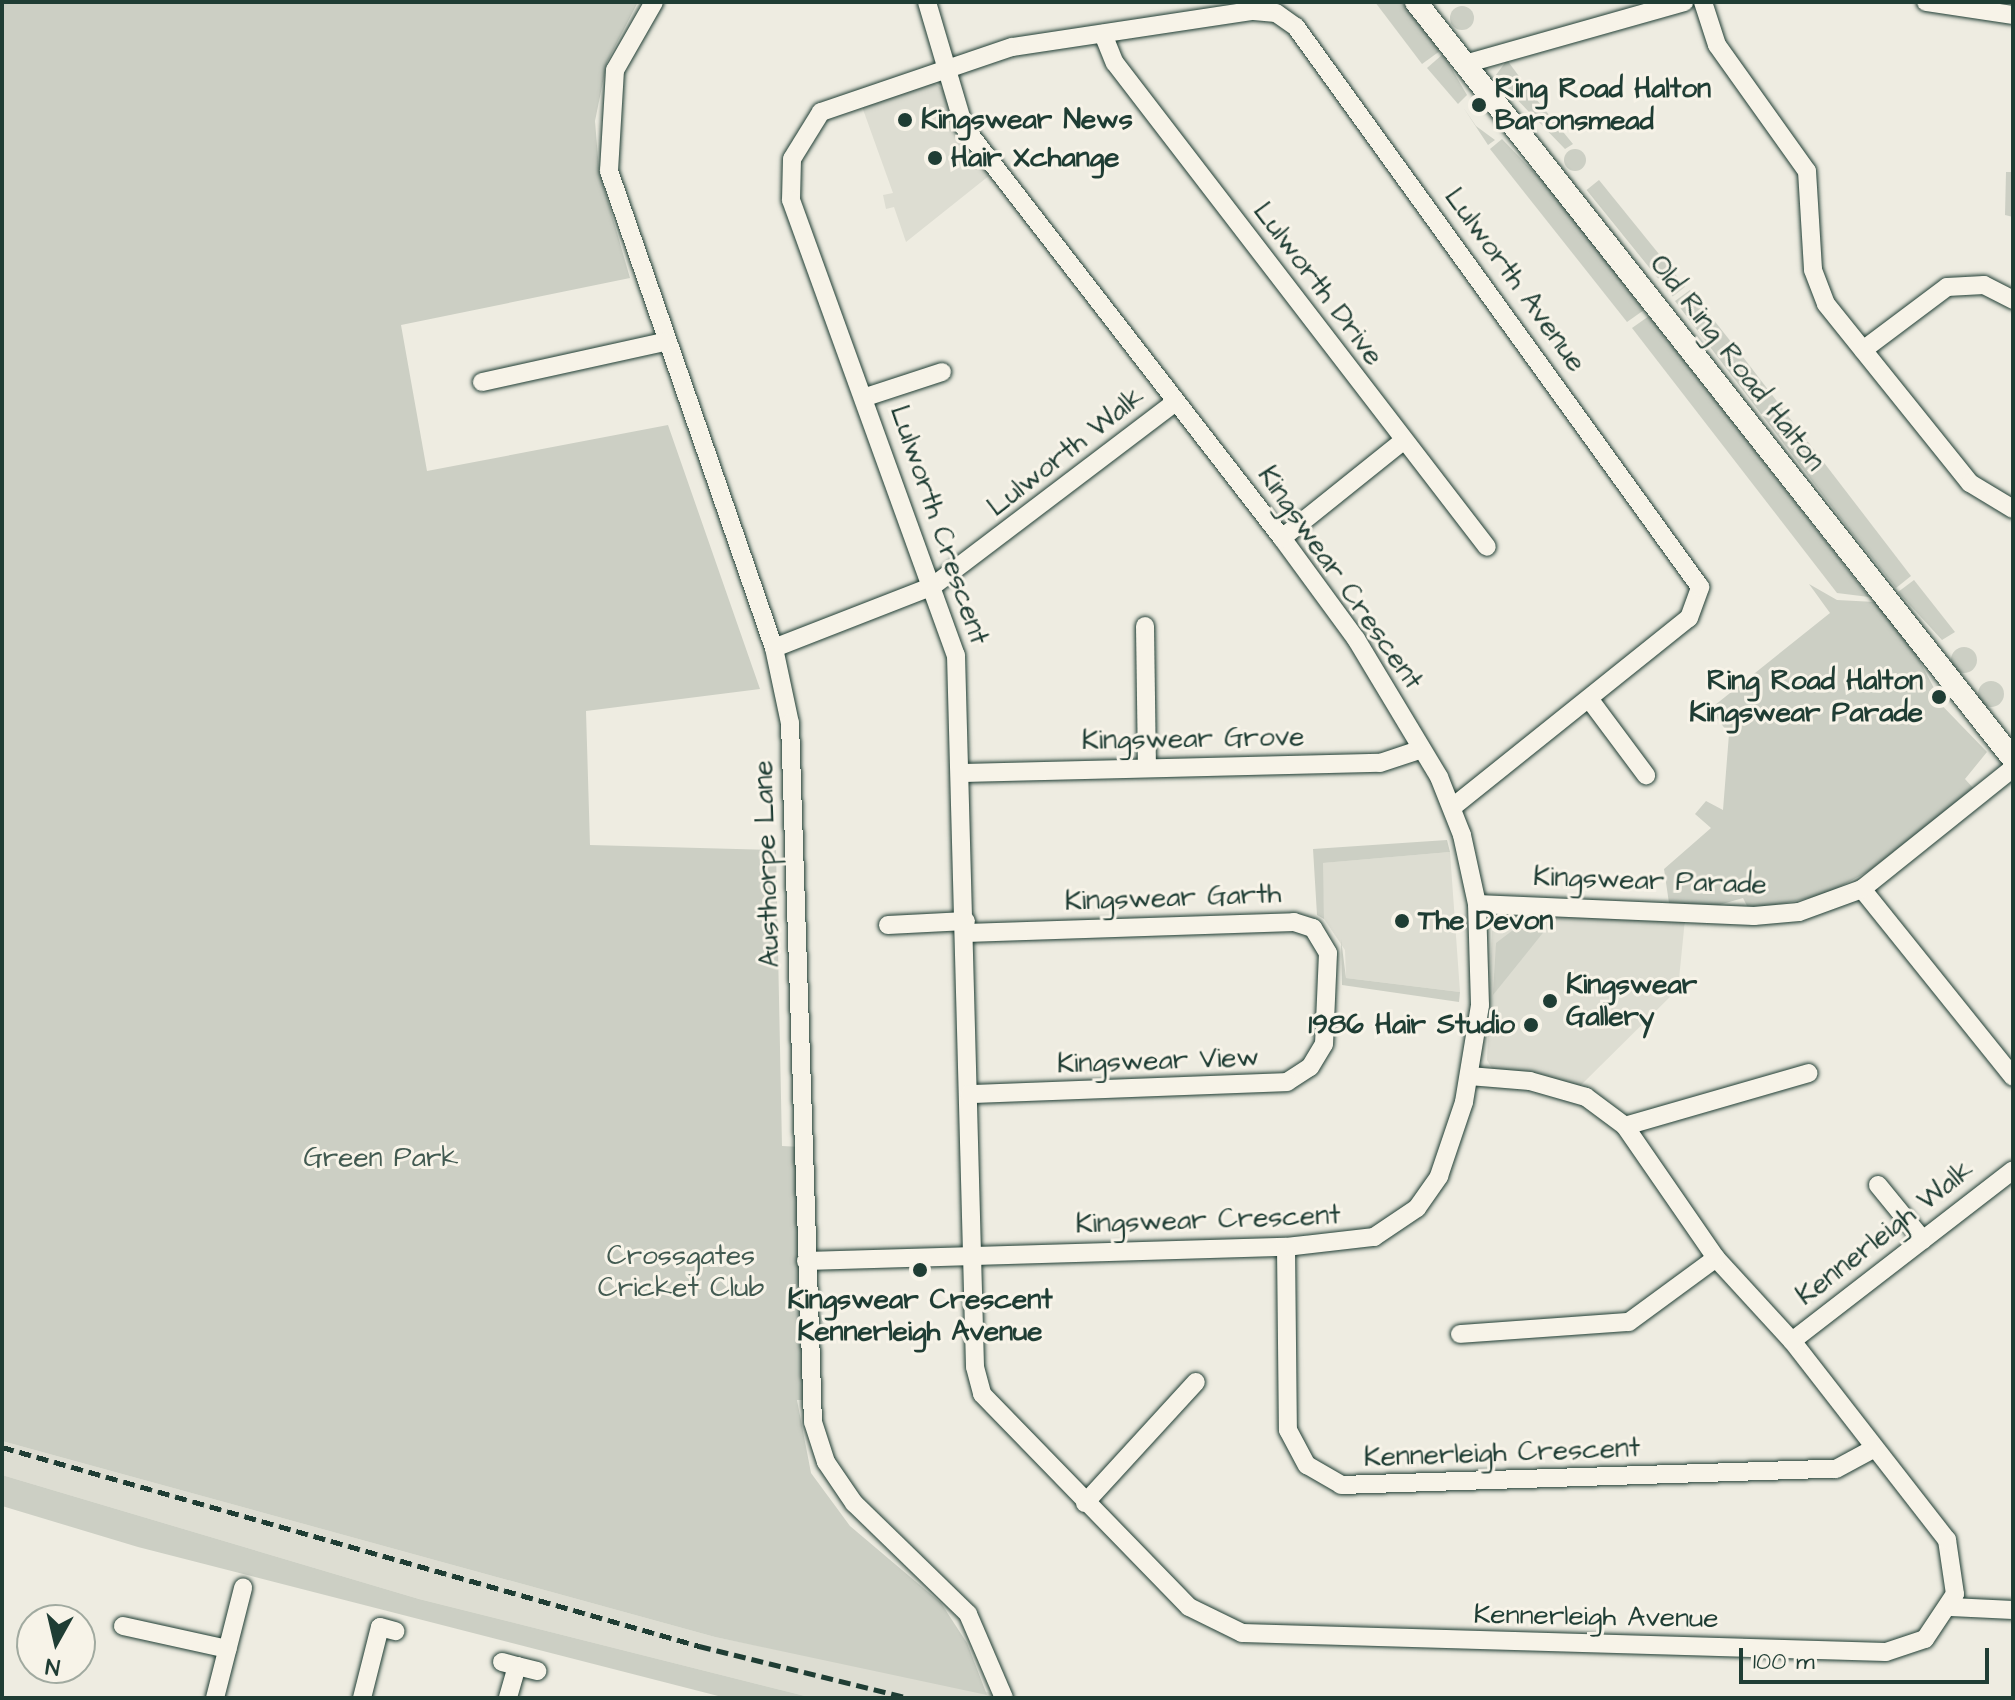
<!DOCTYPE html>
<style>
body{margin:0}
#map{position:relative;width:2015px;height:1700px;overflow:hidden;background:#eeece1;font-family:"Architects Daughter",sans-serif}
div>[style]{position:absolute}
.built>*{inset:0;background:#ddddd2}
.green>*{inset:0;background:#cccfc4;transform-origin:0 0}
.round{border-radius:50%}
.roads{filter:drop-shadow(0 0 2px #1f3d34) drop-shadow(0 0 2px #1f3d34)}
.minor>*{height:18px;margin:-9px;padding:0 9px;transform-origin:9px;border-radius:9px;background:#f7f3e8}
.major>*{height:22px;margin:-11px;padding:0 11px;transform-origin:11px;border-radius:11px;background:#f7f3e8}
.rail>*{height:5px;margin-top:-2.5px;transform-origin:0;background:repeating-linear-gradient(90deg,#1f3d34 0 12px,transparent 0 18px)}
.dots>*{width:22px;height:22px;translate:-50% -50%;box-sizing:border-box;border:4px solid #f7f3e8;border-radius:50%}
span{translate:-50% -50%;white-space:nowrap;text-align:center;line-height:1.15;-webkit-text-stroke:6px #f7f3e8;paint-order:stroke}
.poi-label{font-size:28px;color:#1f3d34;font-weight:700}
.left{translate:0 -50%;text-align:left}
.right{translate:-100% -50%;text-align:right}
.street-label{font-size:28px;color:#1f3d34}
.park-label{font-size:28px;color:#425a51}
.frame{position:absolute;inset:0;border:4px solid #1f3d34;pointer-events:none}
.north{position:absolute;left:16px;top:1604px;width:80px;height:80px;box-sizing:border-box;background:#f7f3e8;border:2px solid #a1aaa0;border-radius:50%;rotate:188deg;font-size:22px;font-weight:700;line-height:32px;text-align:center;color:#1f3d34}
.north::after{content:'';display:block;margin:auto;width:28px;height:36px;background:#1f3d34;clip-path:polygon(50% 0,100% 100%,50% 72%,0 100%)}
.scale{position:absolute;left:1739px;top:1648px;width:250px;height:36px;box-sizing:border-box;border:4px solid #1f3d34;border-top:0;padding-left:10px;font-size:24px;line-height:28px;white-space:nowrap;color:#1f3d34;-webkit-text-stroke:6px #f7f3e8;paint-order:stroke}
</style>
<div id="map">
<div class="built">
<div style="clip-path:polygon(932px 82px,946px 91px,958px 134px,990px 175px,906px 242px,894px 207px,886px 209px,883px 195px,893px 193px,860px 101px)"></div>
<div style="clip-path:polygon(1450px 852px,1460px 992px,1346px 978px,1345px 950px,1324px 919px,1322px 863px)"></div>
<div style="clip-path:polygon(1517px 912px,1685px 919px,1678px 989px,1578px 1088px,1493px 1070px,1487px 1060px,1492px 931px)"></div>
<div style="clip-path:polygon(2px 1441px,715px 1637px,1016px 1698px,813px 1698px,419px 1599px,2px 1475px)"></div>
</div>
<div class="green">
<div style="clip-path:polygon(2px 2px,638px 2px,607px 62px,595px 121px,599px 170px,630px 278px,401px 325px,427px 471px,668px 425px,760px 689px,586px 711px,590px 845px,776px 850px,782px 1146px,802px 1147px,812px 1400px,797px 1400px,811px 1473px,850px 1526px,941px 1603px,967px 1643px,987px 1695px,715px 1637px,2px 1441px)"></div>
<div style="clip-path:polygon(1375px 2px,1402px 2px,1440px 51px,1422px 64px)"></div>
<div class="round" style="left:1450px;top:6px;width:24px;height:24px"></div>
<div style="clip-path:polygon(1443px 54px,1467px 95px,1458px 104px,1427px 68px)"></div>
<div style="clip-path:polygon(1507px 60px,1532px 94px,1573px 144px,1565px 149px,1505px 87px,1496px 75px)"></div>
<div style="clip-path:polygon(1463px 107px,1476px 126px,1495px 140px,1488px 145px)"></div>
<div style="clip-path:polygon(1502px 139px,1550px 189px,1644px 310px,1627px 322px,1490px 149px)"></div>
<div class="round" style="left:1564px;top:149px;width:22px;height:22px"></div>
<div style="clip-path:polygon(2006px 172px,2013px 172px,2013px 217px,2005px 215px)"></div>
<div style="left:1599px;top:180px;width:137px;height:16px;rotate:51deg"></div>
<div style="clip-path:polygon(1690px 290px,1743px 357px,1911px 576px,1896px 588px,1848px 528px,1675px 301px)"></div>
<div style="clip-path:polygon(1649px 316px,1737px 428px,1869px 597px,1837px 593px,1632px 328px)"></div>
<div style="clip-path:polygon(1914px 580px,1955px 632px,1942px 640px,1898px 592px)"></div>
<div style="clip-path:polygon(1809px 584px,1837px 600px,1875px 602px,1911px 645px,1934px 688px,1929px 692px,1987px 752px,1965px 779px,1974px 789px,1869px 871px,1824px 895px,1766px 907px,1747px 906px,1743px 898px,1719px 905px,1669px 903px,1664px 869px,1711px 828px,1695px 814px,1706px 801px,1723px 810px,1729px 734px,1710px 709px,1830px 613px)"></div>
<div class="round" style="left:1951px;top:647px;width:26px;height:26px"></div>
<div class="round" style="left:1978px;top:681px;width:26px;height:26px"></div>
<div style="clip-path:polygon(1447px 840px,1450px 852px,1323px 863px,1324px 919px,1317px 915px,1313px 849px)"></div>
<div style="clip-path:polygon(1517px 927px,1546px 929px,1493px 995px,1496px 943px)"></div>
<div style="clip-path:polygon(1341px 939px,1346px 978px,1460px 992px,1459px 1002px,1342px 985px)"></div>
<div style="clip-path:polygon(2px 1475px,419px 1599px,813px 1698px,726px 1698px,138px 1547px,2px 1506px)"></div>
</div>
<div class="roads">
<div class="minor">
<div style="left:654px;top:2px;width:78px;rotate:119.8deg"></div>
<div style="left:615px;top:70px;width:101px;rotate:93.4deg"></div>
<div style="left:609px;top:171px;width:505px;rotate:70.92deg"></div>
<div style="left:774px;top:648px;width:77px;rotate:78deg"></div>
<div style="left:790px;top:723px;width:699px;rotate:88.12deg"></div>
<div style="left:813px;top:1422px;width:42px;rotate:72deg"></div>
<div style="left:826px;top:1462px;width:50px;rotate:55.7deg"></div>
<div style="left:854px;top:1503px;width:159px;rotate:44.2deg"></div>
<div style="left:968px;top:1614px;width:91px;rotate:66.8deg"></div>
<div style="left:1703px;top:2px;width:45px;rotate:72deg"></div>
<div style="left:1717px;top:45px;width:155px;rotate:54.5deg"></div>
<div style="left:1807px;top:171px;width:99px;rotate:86.5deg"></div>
<div style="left:1813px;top:270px;width:36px;rotate:69deg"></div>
<div style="left:1826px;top:304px;width:230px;rotate:51.2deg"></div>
<div style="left:1970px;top:483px;width:50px;rotate:31.2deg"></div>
<div style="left:1926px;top:2px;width:88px;rotate:8.5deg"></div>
<div style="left:1103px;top:34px;width:31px;rotate:68deg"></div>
<div style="left:1115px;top:63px;width:610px;rotate:52.45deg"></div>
<div style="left:1465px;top:64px;width:228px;rotate:-15.8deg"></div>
<div style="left:1863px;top:350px;width:105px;rotate:-36.9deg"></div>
<div style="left:1947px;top:287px;width:37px;rotate:-3deg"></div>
<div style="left:1984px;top:285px;width:33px;rotate:27deg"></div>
<div style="left:482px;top:382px;width:186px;rotate:-12.4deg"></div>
<div style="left:866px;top:397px;width:80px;rotate:-18.2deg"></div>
<div style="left:1282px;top:538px;width:155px;rotate:-38.7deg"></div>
<div style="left:1145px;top:626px;width:142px;rotate:89.2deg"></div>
<div style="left:774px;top:648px;width:171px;rotate:-21.3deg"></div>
<div style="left:933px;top:586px;width:304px;rotate:-37.2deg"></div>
<div style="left:1590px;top:700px;width:94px;rotate:53.3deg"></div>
<div style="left:963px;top:773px;width:417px;rotate:-1.4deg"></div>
<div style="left:1380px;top:763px;width:44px;rotate:-18.4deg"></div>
<div style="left:1454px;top:806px;width:301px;rotate:-38.7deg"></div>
<div style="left:1689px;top:618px;width:33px;rotate:-70deg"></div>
<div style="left:1700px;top:587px;width:691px;rotate:-125.81deg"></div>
<div style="left:1296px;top:27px;width:24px;rotate:-145deg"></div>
<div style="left:1276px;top:13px;width:25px;rotate:-175deg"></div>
<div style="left:1251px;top:11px;width:242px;rotate:171.4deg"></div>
<div style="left:1012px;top:47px;width:202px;rotate:161.2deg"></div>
<div style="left:821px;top:112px;width:55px;rotate:121.7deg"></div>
<div style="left:792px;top:159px;width:41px;rotate:91.4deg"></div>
<div style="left:791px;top:200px;width:484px;rotate:70.1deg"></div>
<div style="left:956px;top:655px;width:712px;rotate:88.47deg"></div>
<div style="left:975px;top:1367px;width:28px;rotate:75deg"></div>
<div style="left:982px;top:1394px;width:297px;rotate:45.8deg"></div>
<div style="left:1189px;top:1607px;width:59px;rotate:26.1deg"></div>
<div style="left:1242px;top:1633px;width:644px;rotate:1.69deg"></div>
<div style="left:1886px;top:1652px;width:41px;rotate:-18.4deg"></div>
<div style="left:1925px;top:1639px;width:54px;rotate:-56.3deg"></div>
<div style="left:1955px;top:1594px;width:55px;rotate:-98.4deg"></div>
<div style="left:1947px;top:1540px;width:252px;rotate:-127.9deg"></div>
<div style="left:1792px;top:1341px;width:113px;rotate:-132.5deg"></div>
<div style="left:1716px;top:1258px;width:160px;rotate:-124.6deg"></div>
<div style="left:1625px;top:1126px;width:49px;rotate:-143.4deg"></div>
<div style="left:1586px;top:1097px;width:58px;rotate:-164.1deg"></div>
<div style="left:1530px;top:1081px;width:61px;rotate:-175.3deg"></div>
<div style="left:1862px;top:889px;width:241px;rotate:51.2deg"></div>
<div style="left:1477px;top:904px;width:277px;rotate:2.5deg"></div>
<div style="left:1754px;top:916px;width:45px;rotate:-5.1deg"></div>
<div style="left:1799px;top:912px;width:67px;rotate:-20.1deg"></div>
<div style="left:1862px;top:889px;width:193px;rotate:-38.7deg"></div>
<div style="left:888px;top:925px;width:78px;rotate:-2.9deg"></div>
<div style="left:966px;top:933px;width:328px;rotate:-1.9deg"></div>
<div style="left:1294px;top:922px;width:20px;rotate:18deg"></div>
<div style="left:1313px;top:928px;width:29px;rotate:59deg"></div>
<div style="left:1328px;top:953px;width:91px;rotate:92.5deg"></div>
<div style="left:1324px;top:1044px;width:27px;rotate:121deg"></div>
<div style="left:1310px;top:1067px;width:27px;rotate:147deg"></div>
<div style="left:1287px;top:1082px;width:318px;rotate:177.8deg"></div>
<div style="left:1625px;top:1126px;width:191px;rotate:-16.1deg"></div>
<div style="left:1878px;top:1185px;width:71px;rotate:50.7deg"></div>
<div style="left:1286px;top:1247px;width:183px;rotate:89.4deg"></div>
<div style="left:1288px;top:1430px;width:40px;rotate:62deg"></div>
<div style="left:1307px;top:1465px;width:39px;rotate:30deg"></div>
<div style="left:1341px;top:1485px;width:495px;rotate:-1.9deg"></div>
<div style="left:1836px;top:1469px;width:42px;rotate:-28.4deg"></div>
<div style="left:806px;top:1261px;width:480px;rotate:-1.7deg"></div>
<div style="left:1286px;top:1247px;width:89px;rotate:-6.5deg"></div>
<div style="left:1374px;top:1237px;width:52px;rotate:-34deg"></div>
<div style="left:1417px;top:1208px;width:39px;rotate:-55deg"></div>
<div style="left:1439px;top:1176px;width:78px;rotate:-71.3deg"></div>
<div style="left:1464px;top:1102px;width:98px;rotate:-80.6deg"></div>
<div style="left:1480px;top:1005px;width:101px;rotate:-91.7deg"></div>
<div style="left:1477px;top:904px;width:71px;rotate:-102.3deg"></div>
<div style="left:1462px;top:835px;width:62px;rotate:-111.6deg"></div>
<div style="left:1439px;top:777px;width:161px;rotate:-121deg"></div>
<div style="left:1356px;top:639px;width:125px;rotate:-126.2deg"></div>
<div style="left:1282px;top:538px;width:520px;rotate:-127.73deg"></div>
<div style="left:964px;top:127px;width:130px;rotate:-106.5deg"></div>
<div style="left:1460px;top:1334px;width:169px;rotate:-4.1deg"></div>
<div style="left:1629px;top:1322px;width:108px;rotate:-36.3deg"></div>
<div style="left:1792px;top:1341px;width:279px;rotate:-37.7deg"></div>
<div style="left:1085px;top:1503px;width:164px;rotate:-47.5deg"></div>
<div style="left:1951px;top:1607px;width:62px;rotate:2.8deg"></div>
<div style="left:123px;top:1626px;width:107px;rotate:12.4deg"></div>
<div style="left:502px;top:1662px;width:16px;rotate:15deg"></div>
<div style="left:517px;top:1666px;width:33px;rotate:106deg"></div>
<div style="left:517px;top:1666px;width:21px;rotate:14deg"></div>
<div style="left:215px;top:1698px;width:114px;rotate:-75.7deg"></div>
<div style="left:362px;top:1698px;width:73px;rotate:-75.8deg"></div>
<div style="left:380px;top:1627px;width:16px;rotate:15deg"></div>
</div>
<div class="major">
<div style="left:1416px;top:2px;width:964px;rotate:51.74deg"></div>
</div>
</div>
<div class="rail">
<div style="left:2px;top:1447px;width:725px;rotate:15.93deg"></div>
<div style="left:699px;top:1646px;width:216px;rotate:13.9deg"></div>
</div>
<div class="dots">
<div style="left:1479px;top:105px;background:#1f3d34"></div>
<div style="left:905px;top:120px;background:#1f3d34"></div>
<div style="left:935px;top:158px;background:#1f3d34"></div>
<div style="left:1939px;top:697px;background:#1f3d34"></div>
<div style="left:1402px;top:921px;background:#1f3d34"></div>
<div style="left:1550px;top:1001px;background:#1f3d34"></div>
<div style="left:1531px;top:1025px;background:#1f3d34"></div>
<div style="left:920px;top:1270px;background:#1f3d34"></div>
</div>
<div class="poi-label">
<span class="left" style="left:1495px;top:105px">Ring Road Halton<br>Baronsmead</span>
<span class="left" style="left:921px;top:120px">Kingswear News</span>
<span class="left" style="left:951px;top:158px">Hair Xchange</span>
<span class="right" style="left:1923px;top:697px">Ring Road Halton<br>Kingswear Parade</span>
<span class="left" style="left:1418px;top:921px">The Devon</span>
<span class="left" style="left:1566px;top:1001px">Kingswear<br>Gallery</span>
<span class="right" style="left:1515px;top:1025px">1986 Hair Studio</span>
<span style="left:920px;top:1316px">Kingswear Crescent<br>Kennerleigh Avenue</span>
</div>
<div class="street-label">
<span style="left:1515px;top:280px;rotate:54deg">Lulworth Avenue</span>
<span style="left:1318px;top:284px;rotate:53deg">Lulworth Drive</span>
<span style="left:1737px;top:363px;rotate:52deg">Old Ring Road Halton</span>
<span style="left:1066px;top:452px;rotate:-38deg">Lulworth Walk</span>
<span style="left:939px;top:525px;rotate:71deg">Lulworth Crescent</span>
<span style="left:1340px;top:578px;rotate:55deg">Kingswear Crescent</span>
<span style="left:1193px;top:739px;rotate:-1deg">Kingswear Grove</span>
<span style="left:767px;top:864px;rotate:-92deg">Austhorpe Lane</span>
<span style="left:1650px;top:881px;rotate:2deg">Kingswear Parade</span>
<span style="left:1173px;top:898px;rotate:-2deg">Kingswear Garth</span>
<span style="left:1158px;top:1061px;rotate:-2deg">Kingswear View</span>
<span style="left:1208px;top:1220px;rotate:-2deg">Kingswear Crescent</span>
<span style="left:1885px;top:1233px;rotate:-38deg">Kennerleigh Walk</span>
<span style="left:1502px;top:1453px;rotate:-2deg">Kennerleigh Crescent</span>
<span style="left:1596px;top:1617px;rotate:1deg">Kennerleigh Avenue</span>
</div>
<div class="park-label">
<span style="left:381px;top:1158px">Green Park</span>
<span style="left:681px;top:1272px">Crossgates<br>Cricket Club</span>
</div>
<div class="frame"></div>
<div class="north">N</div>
<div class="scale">100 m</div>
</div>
